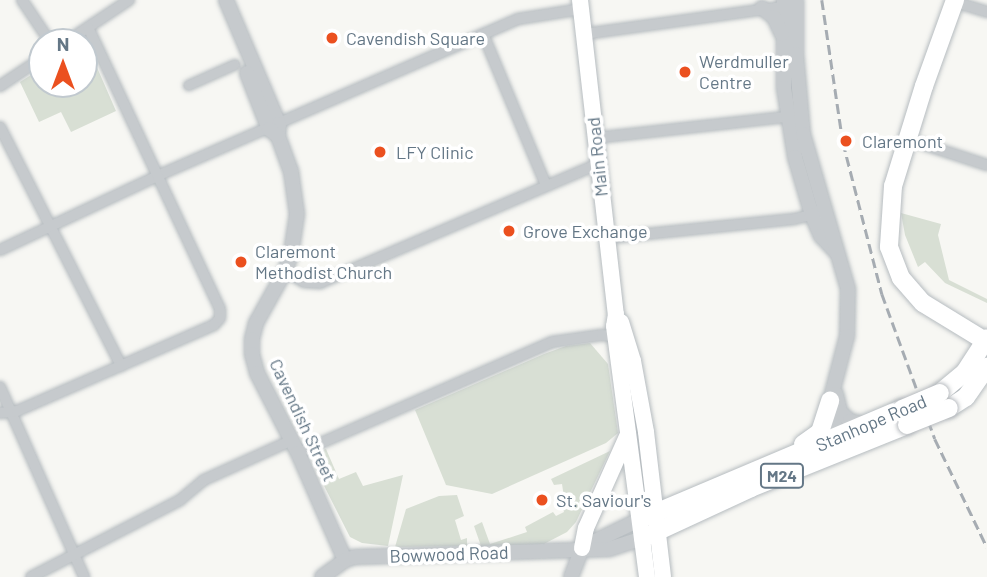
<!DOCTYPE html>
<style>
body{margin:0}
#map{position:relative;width:987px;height:577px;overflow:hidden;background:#f7f7f3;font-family:Barlow,sans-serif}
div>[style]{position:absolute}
.green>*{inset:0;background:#d8dfd4}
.roads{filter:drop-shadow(0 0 2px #b6bcc0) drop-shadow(0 0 2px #b6bcc0)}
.pedestrian>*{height:9px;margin:-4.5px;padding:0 4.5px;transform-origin:4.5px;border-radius:4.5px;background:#c6cacd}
.minor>*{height:10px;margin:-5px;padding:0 5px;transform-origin:5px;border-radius:5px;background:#c6cacd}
.tertiary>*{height:14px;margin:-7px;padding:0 7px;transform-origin:7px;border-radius:7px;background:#c6cacd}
.secondary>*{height:16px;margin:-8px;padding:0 8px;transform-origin:8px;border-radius:8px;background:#fff}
.primary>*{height:18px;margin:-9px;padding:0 9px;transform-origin:9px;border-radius:9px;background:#fff}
.rail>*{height:2.5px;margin-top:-1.25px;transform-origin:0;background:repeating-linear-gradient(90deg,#a6acb2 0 10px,transparent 0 15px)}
.bridges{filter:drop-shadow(0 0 2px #b7bbbf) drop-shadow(0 0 2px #b7bbbf)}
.primary-bridge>*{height:18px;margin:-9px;padding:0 9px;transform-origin:9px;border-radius:9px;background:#fff}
.dots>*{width:19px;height:19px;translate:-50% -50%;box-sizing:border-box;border:4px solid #fff;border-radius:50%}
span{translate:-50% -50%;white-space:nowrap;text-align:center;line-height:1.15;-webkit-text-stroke:7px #fff;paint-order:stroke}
.shield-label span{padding:2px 5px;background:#fff;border:2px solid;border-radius:5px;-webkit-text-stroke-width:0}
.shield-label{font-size:16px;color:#647786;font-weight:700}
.poi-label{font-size:18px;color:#647786}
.left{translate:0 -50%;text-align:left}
.street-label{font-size:18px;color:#647786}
.north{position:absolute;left:28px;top:28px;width:70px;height:70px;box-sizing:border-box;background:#fff;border:2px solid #c1c9cf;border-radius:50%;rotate:0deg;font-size:19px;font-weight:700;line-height:28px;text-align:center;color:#647786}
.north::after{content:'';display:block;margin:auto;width:24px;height:32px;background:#eb501f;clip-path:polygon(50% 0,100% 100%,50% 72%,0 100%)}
</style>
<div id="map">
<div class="green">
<div style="clip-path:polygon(85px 40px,116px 111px,71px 132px,61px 112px,39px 122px,20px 82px,42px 68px,42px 84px,84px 84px,82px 42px)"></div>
<div style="clip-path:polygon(901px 213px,941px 224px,938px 235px,949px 280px,987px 299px,987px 303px,945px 283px,925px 262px,918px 267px,905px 235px)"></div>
<div style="clip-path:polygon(590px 343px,608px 364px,618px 433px,606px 443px,492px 494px,446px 485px,415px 410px,544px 354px,566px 346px)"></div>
<div style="clip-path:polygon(326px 449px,339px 479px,356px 472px,363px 486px,403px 475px,388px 546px,362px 543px,350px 537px,313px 464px,318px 452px)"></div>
<div style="clip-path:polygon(610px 451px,576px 522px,567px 532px,542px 545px,481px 546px,474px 526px,482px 522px,490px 544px,527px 532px,525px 527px,553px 512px,556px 516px,564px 512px,562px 506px,571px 501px,568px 495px,564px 497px,562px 484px,554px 485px,551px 479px)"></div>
<div style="clip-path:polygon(457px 495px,464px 516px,455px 520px,461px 540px,467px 538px,467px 546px,395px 547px,406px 509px,439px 496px)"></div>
</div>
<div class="roads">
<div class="pedestrian">
<div style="left:188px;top:85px;width:51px;rotate:-24.1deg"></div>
</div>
<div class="minor">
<div style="left:22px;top:0;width:50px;rotate:56.3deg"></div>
<div style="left:955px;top:2px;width:34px;rotate:17deg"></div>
<div style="left:483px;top:34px;width:164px;rotate:67.4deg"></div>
<div style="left:584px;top:34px;width:207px;rotate:-7.8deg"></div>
<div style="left:66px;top:42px;width:76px;rotate:-33.7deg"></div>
<div style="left:0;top:86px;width:50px;rotate:-33.7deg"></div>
<div style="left:0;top:127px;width:268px;rotate:63.1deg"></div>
<div style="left:595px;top:138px;width:200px;rotate:-6.3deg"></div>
<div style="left:907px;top:139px;width:84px;rotate:18deg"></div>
<div style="left:607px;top:238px;width:188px;rotate:-5.8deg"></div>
<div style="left:794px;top:219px;width:18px;rotate:-13deg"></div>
<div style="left:812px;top:215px;width:7px;rotate:-34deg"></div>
<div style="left:0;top:250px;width:174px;rotate:-25.2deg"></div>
<div style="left:157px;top:176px;width:394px;rotate:-23.5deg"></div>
<div style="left:518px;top:19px;width:64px;rotate:-9deg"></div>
<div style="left:285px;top:271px;width:22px;rotate:30deg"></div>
<div style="left:304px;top:282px;width:16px;rotate:4deg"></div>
<div style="left:320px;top:283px;width:302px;rotate:-23.2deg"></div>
<div style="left:0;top:387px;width:208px;rotate:66.1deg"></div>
<div style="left:0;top:413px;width:17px;rotate:-7deg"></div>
<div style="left:17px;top:411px;width:103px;rotate:-23.6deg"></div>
<div style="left:111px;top:370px;width:112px;rotate:-23.6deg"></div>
<div style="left:214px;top:325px;width:9px;rotate:-49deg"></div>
<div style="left:220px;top:318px;width:9px;rotate:-90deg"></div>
<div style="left:220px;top:309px;width:311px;rotate:-115.1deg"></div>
<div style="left:298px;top:453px;width:277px;rotate:-23.6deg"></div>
<div style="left:552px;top:342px;width:50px;rotate:-8deg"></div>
<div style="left:602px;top:335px;width:19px;rotate:6deg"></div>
<div style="left:31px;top:577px;width:168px;rotate:-27.3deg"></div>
<div style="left:180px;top:500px;width:31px;rotate:-40deg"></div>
<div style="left:204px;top:480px;width:97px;rotate:-24.4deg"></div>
</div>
<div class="tertiary">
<div style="left:226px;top:0;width:135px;rotate:66.9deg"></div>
<div style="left:279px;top:124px;width:12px;rotate:95deg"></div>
<div style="left:278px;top:136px;width:37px;rotate:70deg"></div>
<div style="left:291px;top:171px;width:43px;rotate:82.1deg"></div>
<div style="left:297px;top:214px;width:40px;rotate:98.5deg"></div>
<div style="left:291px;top:254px;width:18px;rotate:109deg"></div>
<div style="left:285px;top:271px;width:60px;rotate:119.1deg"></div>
<div style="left:256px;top:323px;width:16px;rotate:104deg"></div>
<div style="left:252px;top:339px;width:15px;rotate:90deg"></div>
<div style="left:252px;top:354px;width:20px;rotate:75deg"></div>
<div style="left:257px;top:373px;width:90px;rotate:62.9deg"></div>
<div style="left:298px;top:453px;width:117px;rotate:66.3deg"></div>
<div style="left:784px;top:0;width:88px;rotate:90deg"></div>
<div style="left:784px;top:88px;width:70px;rotate:80.9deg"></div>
<div style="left:795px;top:157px;width:60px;rotate:73.7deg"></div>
<div style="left:812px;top:215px;width:23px;rotate:67deg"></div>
<div style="left:821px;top:236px;width:22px;rotate:47deg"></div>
<div style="left:796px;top:0;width:54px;rotate:90deg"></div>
<div style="left:796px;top:54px;width:80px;rotate:85deg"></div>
<div style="left:803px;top:134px;width:161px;rotate:73.8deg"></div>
<div style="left:848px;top:289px;width:47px;rotate:91.2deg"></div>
<div style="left:847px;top:336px;width:67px;rotate:104.7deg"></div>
<div style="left:830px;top:401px;width:19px;rotate:84deg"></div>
<div style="left:832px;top:420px;width:17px;rotate:62deg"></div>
<div style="left:762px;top:8px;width:15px;rotate:37deg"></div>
<div style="left:774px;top:17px;width:19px;rotate:65deg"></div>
<div style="left:247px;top:73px;width:60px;rotate:68.6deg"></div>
<div style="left:269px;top:129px;width:11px;rotate:38deg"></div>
<div style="left:836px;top:394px;width:18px;rotate:77deg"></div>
<div style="left:840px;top:412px;width:13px;rotate:42deg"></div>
<div style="left:850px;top:421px;width:14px;rotate:12deg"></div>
<div style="left:583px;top:547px;width:64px;rotate:-25.8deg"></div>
<div style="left:322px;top:577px;width:29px;rotate:-36deg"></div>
<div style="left:345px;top:560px;width:10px;rotate:-17deg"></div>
<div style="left:355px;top:557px;width:254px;rotate:-1.8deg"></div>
<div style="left:609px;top:549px;width:36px;rotate:-18deg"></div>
<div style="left:571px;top:577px;width:31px;rotate:-69deg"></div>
</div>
<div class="secondary">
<div style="left:580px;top:0;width:316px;rotate:83.5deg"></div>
<div style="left:616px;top:314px;width:12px;rotate:99deg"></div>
<div style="left:614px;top:326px;width:253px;rotate:82.5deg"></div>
<div style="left:621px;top:322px;width:41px;rotate:72.9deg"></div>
<div style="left:633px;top:361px;width:72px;rotate:79.6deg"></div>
<div style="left:646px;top:432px;width:146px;rotate:83.3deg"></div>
<div style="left:582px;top:548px;width:20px;rotate:-79deg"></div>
<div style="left:586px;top:528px;width:103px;rotate:-65.9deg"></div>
</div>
<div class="primary">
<div style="left:955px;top:0;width:91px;rotate:109.8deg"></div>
<div style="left:924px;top:86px;width:105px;rotate:107.2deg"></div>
<div style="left:893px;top:186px;width:61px;rotate:93.8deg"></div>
<div style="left:889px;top:247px;width:33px;rotate:69deg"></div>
<div style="left:901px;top:278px;width:33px;rotate:49deg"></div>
<div style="left:923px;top:303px;width:75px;rotate:31.4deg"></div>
<div style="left:940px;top:393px;width:33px;rotate:-40deg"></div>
<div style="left:965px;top:372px;width:40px;rotate:-57.1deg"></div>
<div style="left:949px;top:408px;width:20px;rotate:-33deg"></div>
<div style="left:966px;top:397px;width:37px;rotate:-55deg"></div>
<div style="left:803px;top:444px;width:21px;rotate:-35deg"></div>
<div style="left:820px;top:432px;width:33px;rotate:-72deg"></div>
<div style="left:641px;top:519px;width:283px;rotate:-22.9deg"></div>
<div style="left:643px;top:538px;width:119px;rotate:-24.8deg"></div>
<div style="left:751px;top:488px;width:168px;rotate:-22deg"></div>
</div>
</div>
<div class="rail">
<div style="left:822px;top:0;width:144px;rotate:81.6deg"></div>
<div style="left:843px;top:142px;width:157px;rotate:75.6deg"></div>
<div style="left:882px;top:294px;width:154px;rotate:69.9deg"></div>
<div style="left:935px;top:439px;width:120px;rotate:64.3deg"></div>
</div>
<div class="bridges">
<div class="primary-bridge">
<div style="left:902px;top:409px;width:41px;rotate:-22.8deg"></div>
<div style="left:907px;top:425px;width:45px;rotate:-22deg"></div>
</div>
</div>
<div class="dots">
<div style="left:332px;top:38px;background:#eb501f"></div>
<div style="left:685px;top:72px;background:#eb501f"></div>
<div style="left:846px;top:141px;background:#eb501f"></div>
<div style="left:380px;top:152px;background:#eb501f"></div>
<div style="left:509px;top:231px;background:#eb501f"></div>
<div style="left:241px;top:262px;background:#eb501f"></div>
<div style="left:542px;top:500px;background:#eb501f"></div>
</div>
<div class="shield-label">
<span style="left:782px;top:476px">M24</span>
</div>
<div class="poi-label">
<span class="left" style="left:346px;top:38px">Cavendish Square</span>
<span class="left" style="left:699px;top:72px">Werdmuller<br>Centre</span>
<span class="left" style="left:862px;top:141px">Claremont</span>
<span class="left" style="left:396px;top:152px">LFY Clinic</span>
<span class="left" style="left:523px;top:231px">Grove Exchange</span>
<span class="left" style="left:255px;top:262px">Claremont<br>Methodist Church</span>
<span class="left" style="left:556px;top:500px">St. Saviour's</span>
</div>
<div class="street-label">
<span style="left:597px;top:157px;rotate:-96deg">Main Road</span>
<span style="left:303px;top:420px;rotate:65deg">Cavendish Street</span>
<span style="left:871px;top:423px;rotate:-23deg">Stanhope Road</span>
<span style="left:449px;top:554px;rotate:-2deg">Bowwood Road</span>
</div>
<div class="north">N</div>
</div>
